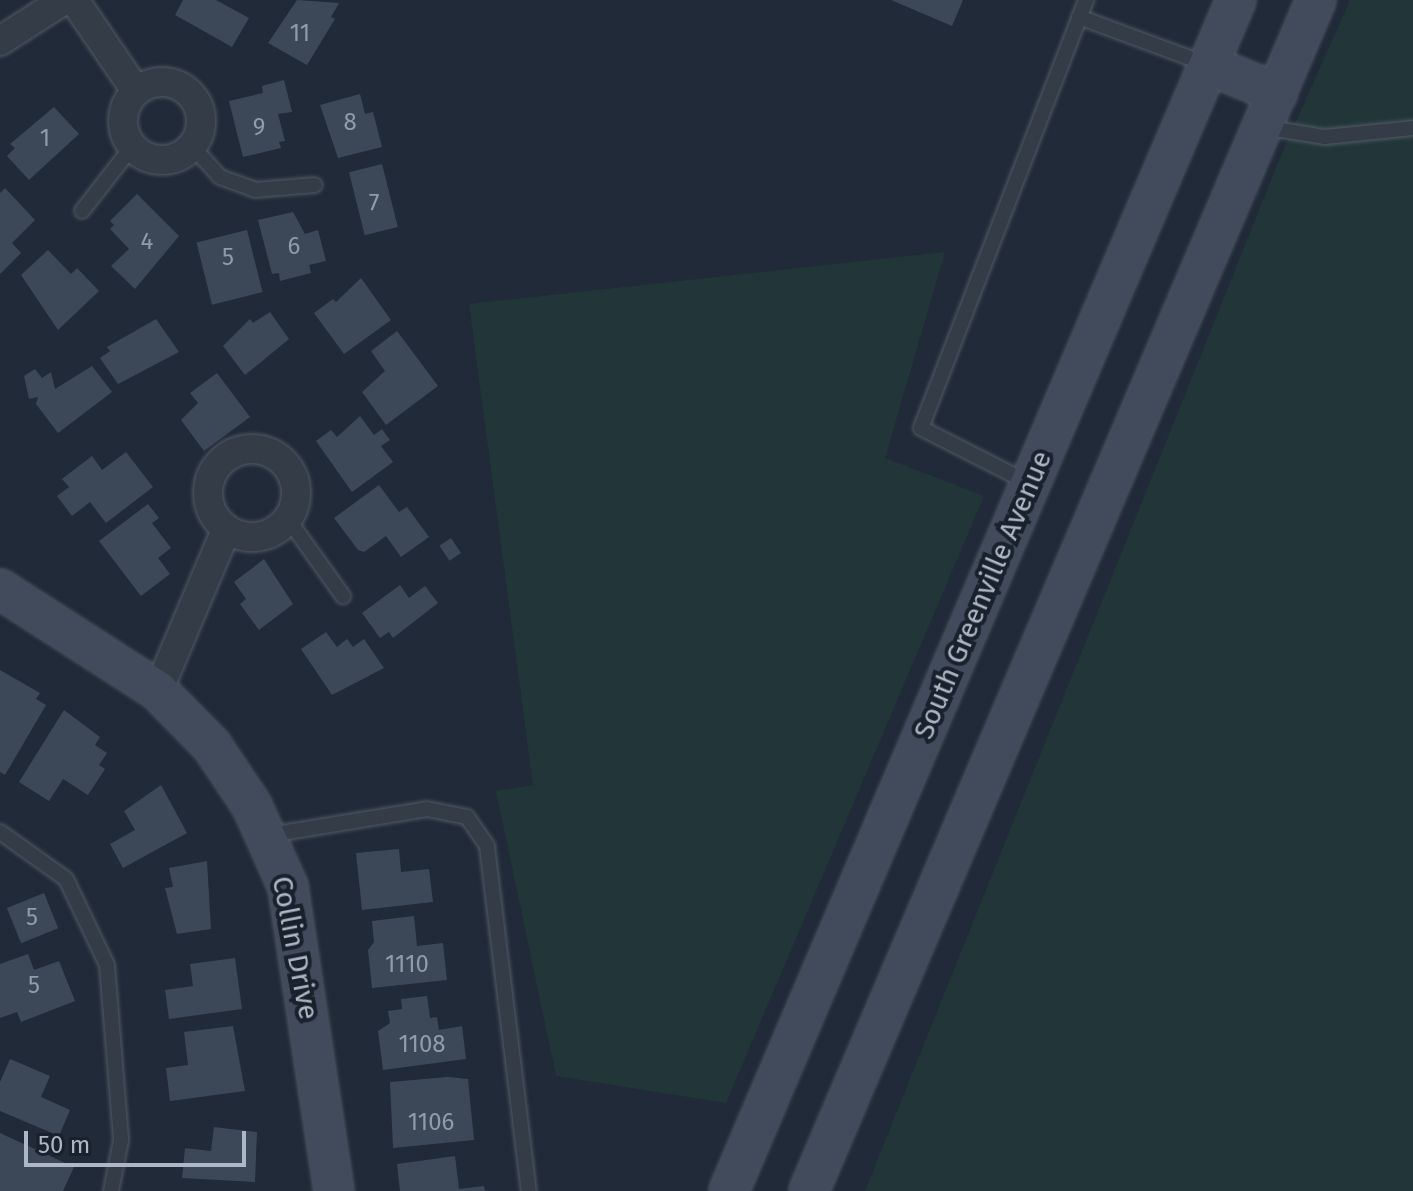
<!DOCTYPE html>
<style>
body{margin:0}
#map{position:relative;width:1413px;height:1191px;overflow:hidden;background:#202a38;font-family:"Fira Sans",sans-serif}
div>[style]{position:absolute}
.green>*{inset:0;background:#223639}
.building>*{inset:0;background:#3c4858;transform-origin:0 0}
.roads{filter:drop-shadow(0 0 2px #515a66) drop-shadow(0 0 2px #515a66)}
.lane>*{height:14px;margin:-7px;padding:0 7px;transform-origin:7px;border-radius:7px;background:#343c48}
.street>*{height:28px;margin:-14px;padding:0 14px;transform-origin:14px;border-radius:14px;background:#343c48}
.street>.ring{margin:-14px;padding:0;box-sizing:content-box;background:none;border:28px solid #343c48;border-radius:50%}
.secondary>*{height:38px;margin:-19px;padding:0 19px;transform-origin:19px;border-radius:19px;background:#414b5c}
span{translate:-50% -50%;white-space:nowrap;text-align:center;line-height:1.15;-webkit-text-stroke:8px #19212d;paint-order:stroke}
.number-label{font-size:24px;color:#929baa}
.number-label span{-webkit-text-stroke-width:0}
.street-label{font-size:28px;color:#aeb7c5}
.scale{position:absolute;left:24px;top:1131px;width:222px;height:36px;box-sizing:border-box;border:4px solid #aeb7c5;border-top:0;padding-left:10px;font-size:24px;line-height:28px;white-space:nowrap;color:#aeb7c5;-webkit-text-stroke:6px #19212d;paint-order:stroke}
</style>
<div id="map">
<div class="green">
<div style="clip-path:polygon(1350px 0,1413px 0,1413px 1191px,865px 1191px,1280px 158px)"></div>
<div style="clip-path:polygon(945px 252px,885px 458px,984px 496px,726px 1103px,556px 1076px,496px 791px,533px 785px,469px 304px)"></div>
</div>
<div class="building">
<div style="clip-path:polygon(183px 0,216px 0,249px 18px,232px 47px,175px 15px)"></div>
<div style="clip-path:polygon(297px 0,339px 3px,331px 17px,335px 19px,307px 65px,268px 43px)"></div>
<div style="clip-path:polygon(891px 0,963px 0,952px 26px)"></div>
<div style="clip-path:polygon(284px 80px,292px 112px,278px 114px,285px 141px,279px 142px,281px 148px,243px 157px,229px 101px,263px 93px,262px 86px)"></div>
<div style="clip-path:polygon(360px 94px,365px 114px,373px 112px,382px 147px,338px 158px,320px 105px)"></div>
<div style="clip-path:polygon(54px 107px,79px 134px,29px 180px,7px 156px,15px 148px,10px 144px)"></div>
<div style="left:382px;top:164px;width:65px;height:34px;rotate:76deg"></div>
<div style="clip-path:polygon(5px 188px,35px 220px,12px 243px,21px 253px,0 274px,0 193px)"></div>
<div style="clip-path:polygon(137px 194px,179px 236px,135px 289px,111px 266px,129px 249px,110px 229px,114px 225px,110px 221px)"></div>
<div style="clip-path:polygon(293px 212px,305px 234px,318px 230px,326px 261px,309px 265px,311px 273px,280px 281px,279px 273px,272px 274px,258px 220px)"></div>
<div style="left:247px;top:230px;width:64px;height:52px;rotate:76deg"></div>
<div style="clip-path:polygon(48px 250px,71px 274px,77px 268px,99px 291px,58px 330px,21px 275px)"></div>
<div style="clip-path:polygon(361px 278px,391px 320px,344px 354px,314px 313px,333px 299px,336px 302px)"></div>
<div style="clip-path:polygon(270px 312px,289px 339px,245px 375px,223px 346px,250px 319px,253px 323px)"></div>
<div style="clip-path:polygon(156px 319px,179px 352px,118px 384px,100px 358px,110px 351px,107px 347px)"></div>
<div style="clip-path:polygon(397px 331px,438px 386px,386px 425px,362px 392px,385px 371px,371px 351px)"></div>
<div style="clip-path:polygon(92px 366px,112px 392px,58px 433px,36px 404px,38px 397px,29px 399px,24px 376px,35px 369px,42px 378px,51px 372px,55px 389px)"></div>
<div style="clip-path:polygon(217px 373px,250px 417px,204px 451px,181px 420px,198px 403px,190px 393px)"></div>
<div style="clip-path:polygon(360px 416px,374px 435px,382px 429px,390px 440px,381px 446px,393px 462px,352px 492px,316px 441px,331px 430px,337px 437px)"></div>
<div style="clip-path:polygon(126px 452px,153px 487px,106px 523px,90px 502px,72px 516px,57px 496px,69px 487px,62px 479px,92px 456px,102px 470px)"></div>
<div style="clip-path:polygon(379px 485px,399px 512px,407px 507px,429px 537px,401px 557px,386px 536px,364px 552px,358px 550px,334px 518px)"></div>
<div style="clip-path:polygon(148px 504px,159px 518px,152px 523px,171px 548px,158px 558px,170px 574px,141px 596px,99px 541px)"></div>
<div style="left:451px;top:538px;width:18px;height:14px;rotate:56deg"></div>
<div style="clip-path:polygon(264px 559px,293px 604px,259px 630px,240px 604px,246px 599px,234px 582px)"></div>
<div style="clip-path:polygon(400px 585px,409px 598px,425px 586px,438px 603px,393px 638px,389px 632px,380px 638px,362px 613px)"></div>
<div style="clip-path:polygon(326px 632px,337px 647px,347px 639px,353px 647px,364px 639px,384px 668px,332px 695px,301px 649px)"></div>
<div style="clip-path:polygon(0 670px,40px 693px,36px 699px,46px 705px,5px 775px,0 772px)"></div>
<div style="clip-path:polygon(64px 710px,100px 737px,95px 745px,107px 753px,99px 765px,105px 769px,88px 795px,63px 779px,49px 801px,19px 782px)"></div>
<div style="clip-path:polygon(161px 785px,187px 833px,123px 868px,110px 844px,135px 830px,124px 811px)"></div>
<div style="clip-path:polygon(399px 849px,401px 872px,429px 869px,433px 902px,362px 910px,356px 853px)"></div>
<div style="clip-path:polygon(207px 861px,211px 929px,177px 934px,165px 888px,173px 887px,169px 868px)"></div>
<div style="left:44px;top:893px;width:38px;height:40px;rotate:68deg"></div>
<div style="clip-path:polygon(414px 916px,417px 946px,443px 943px,447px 980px,372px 988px,368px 950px,374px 942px,372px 921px)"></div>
<div style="clip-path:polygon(28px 954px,34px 970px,59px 961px,75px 1001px,21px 1022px,17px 1012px,0 1018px,0 964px)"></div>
<div style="clip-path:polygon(235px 958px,242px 1009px,169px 1019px,165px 990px,193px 986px,190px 964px)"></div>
<div style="clip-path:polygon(427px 996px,430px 1018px,437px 1017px,439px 1030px,462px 1026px,466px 1059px,383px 1070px,378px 1031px,390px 1023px,388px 1011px,402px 1009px,401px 999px)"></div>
<div style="clip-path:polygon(233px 1026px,245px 1091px,170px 1101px,166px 1068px,188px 1065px,184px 1032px)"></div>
<div style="clip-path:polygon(10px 1059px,50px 1076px,41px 1097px,70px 1110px,59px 1136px,0 1111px,0 1082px)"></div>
<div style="clip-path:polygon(448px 1077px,468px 1079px,474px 1140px,393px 1148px,390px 1082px)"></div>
<div style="clip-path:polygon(214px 1127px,257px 1132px,255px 1182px,182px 1178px,185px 1148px,211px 1151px)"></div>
<div style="clip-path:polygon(0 1133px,74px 1167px,63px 1191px,0 1191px)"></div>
<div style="clip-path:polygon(455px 1156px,459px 1189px,484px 1186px,485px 1191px,400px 1191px,397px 1164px)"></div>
</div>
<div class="roads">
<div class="lane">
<div style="left:1079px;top:17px;width:139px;rotate:20.3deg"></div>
<div style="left:1263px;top:127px;width:63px;rotate:9.2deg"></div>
<div style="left:1325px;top:137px;width:88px;rotate:-5.8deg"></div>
<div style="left:192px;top:146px;width:42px;rotate:47.9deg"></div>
<div style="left:220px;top:177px;width:37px;rotate:20deg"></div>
<div style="left:255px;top:190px;width:60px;rotate:-4.8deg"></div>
<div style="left:82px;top:211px;width:81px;rotate:-52deg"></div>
<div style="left:1027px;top:482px;width:119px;rotate:-153deg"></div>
<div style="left:921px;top:428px;width:459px;rotate:-68.9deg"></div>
<div style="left:288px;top:519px;width:95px;rotate:54.5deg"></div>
<div style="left:0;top:832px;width:81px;rotate:35.5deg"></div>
<div style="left:66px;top:879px;width:95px;rotate:64.5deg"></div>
<div style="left:107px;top:965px;width:176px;rotate:85.4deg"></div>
<div style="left:121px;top:1140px;width:52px;rotate:101.1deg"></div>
<div style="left:269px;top:835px;width:160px;rotate:-9.3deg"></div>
<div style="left:427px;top:809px;width:41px;rotate:11.3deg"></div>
<div style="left:467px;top:817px;width:35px;rotate:55deg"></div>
<div style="left:487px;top:846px;width:348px;rotate:83.1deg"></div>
</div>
<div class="street">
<div style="left:74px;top:0;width:110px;rotate:55.7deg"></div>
<div style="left:0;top:41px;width:76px;rotate:-32.6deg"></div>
<div class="ring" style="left:123px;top:82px;width:50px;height:50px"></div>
<div class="ring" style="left:208px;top:449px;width:60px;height:60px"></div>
<div style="left:158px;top:691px;width:175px;rotate:-67.1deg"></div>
</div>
<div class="secondary">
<div style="left:1209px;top:65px;width:74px;rotate:22.4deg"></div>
<div style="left:0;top:589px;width:188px;rotate:32.8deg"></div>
<div style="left:158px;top:691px;width:77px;rotate:45.5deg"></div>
<div style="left:212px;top:746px;width:72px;rotate:56.3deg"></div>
<div style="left:252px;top:806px;width:89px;rotate:66deg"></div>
<div style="left:288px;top:887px;width:307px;rotate:81.4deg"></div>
<div style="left:729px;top:1191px;width:1294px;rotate:-66.94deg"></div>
<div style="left:809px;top:1191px;width:1294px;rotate:-66.94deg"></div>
</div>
</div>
<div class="number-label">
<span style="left:300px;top:34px">11</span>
<span style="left:350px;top:123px">8</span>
<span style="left:259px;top:128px">9</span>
<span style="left:45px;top:139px">1</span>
<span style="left:374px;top:204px">7</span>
<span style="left:147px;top:242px">4</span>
<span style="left:294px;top:247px">6</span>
<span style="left:228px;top:258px">5</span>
<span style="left:32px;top:918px">5</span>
<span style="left:407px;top:965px">1110</span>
<span style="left:34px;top:986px">5</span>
<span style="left:422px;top:1045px">1108</span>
<span style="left:431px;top:1123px">1106</span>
</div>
<div class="street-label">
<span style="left:983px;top:595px;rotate:-67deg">South Greenville Avenue</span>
<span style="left:295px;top:948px;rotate:79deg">Collin Drive</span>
</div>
<div class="scale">50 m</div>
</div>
